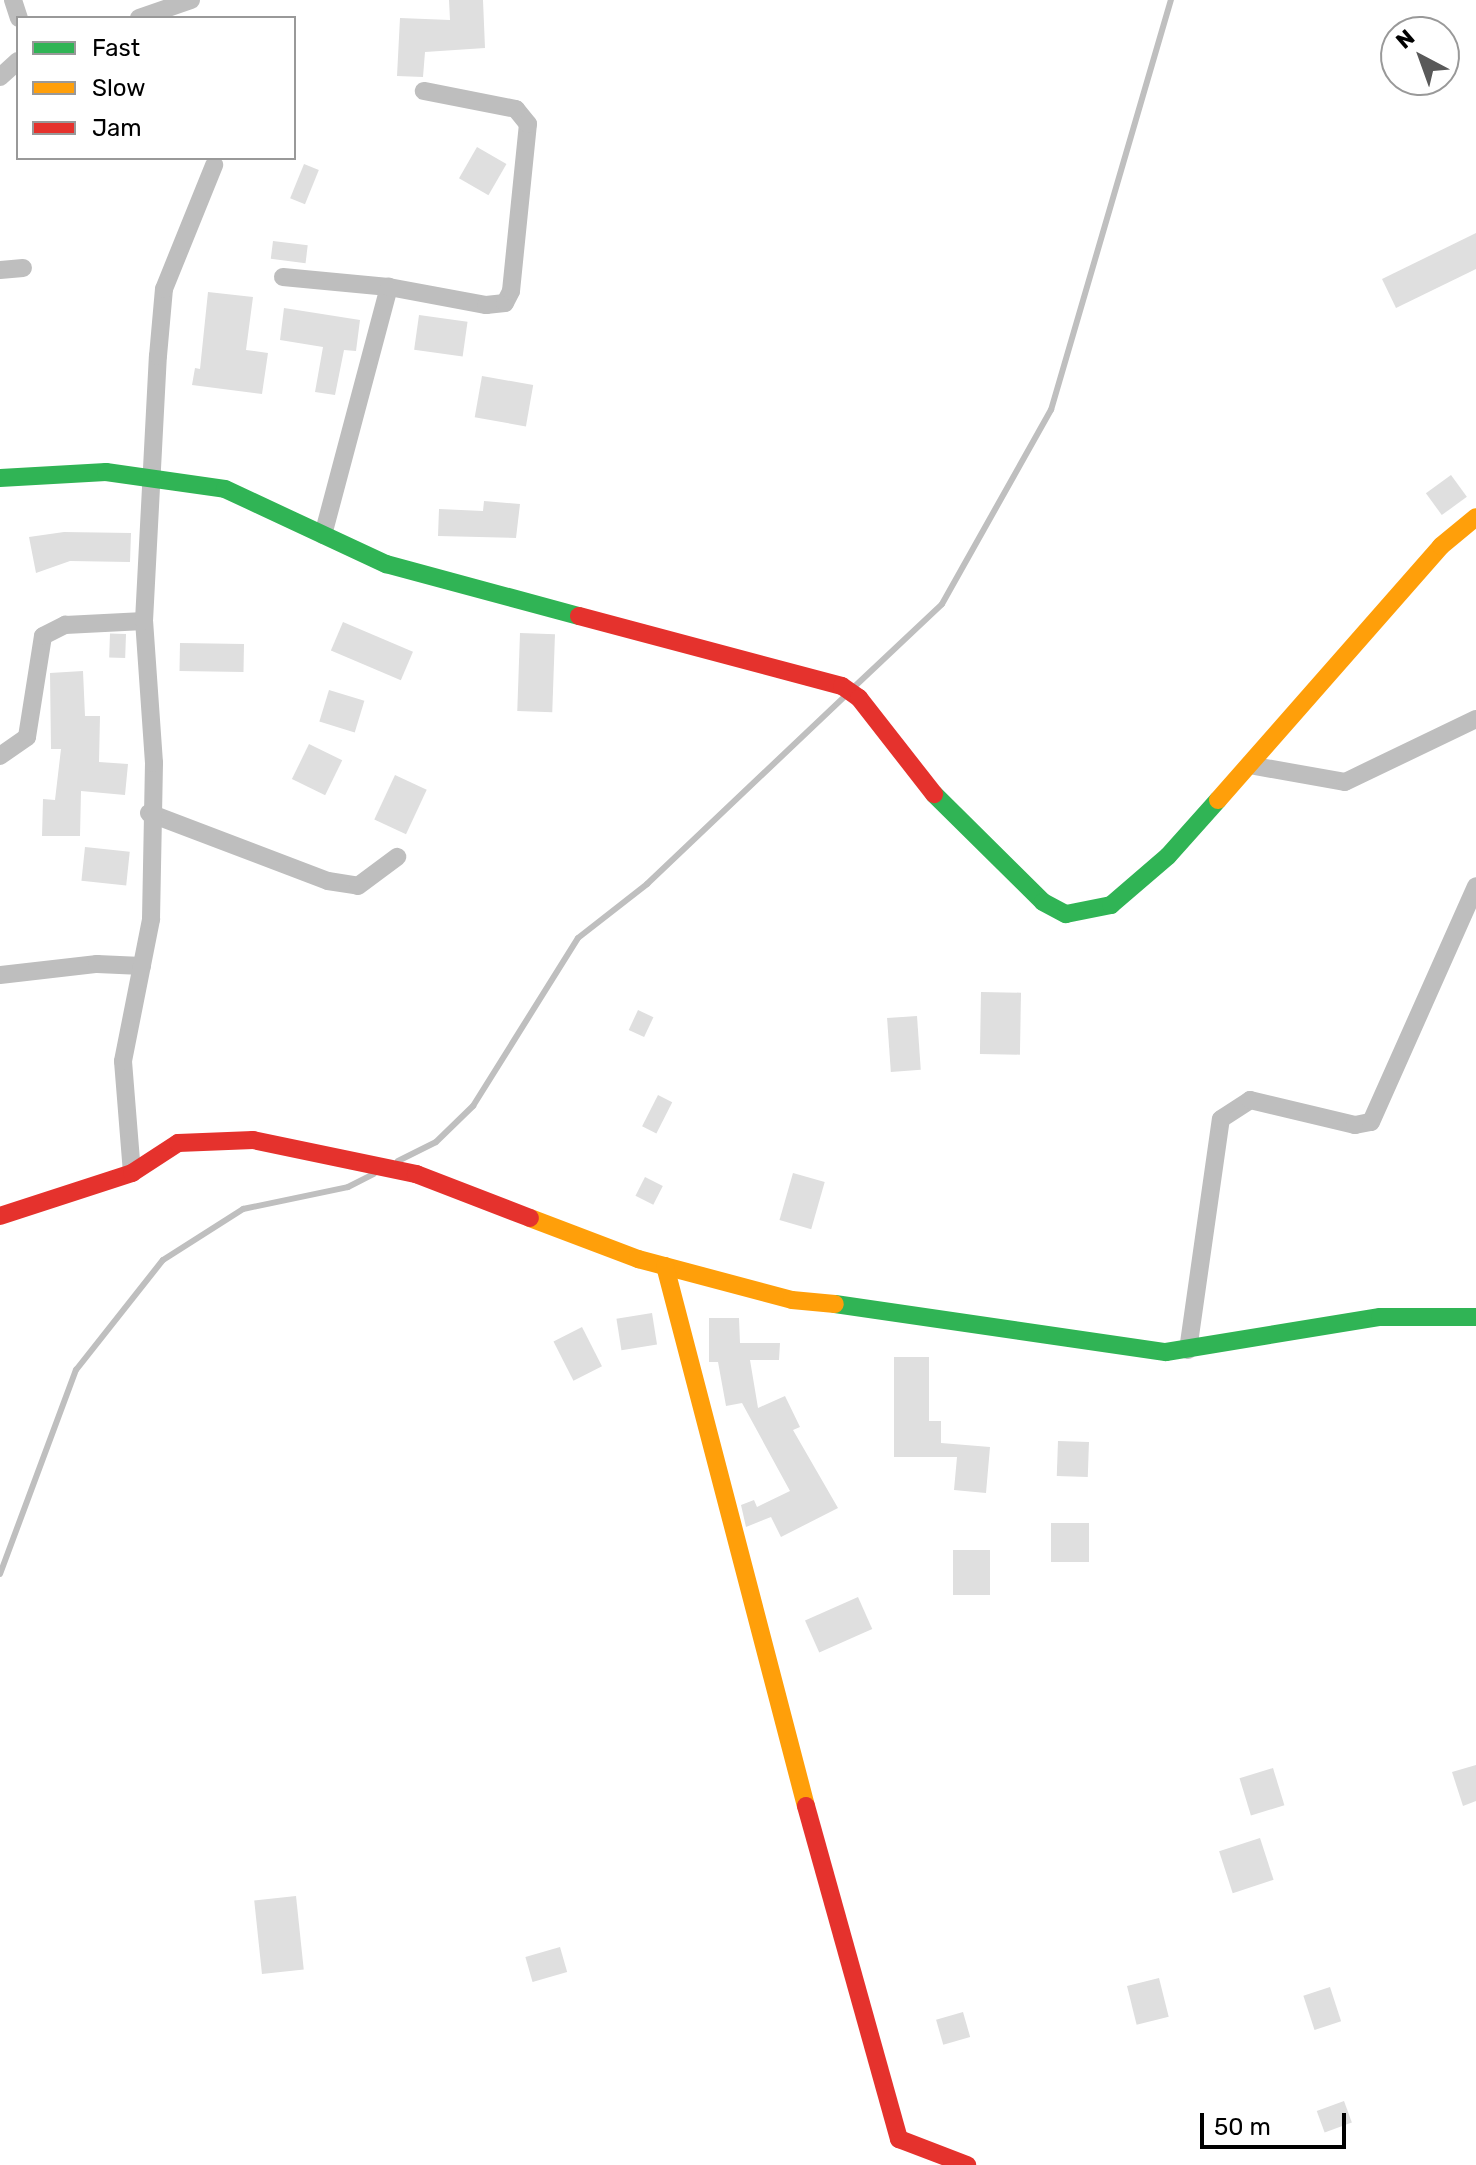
<!DOCTYPE html>
<style>
body{margin:0}
#map{position:relative;width:1476px;height:2165px;overflow:hidden;background:#fff;font-family:Rubik,sans-serif}
div>[style]{position:absolute}
.stream>*{height:6px;margin:-3px;padding:0 3px;transform-origin:3px;border-radius:3px;background:#bfbfbf}
.building>*{inset:0;background:#dfdfdf;transform-origin:0 0}
.street>*{height:18px;margin:-9px;padding:0 9px;transform-origin:9px;border-radius:9px;background:#bebebe}
.fast>*{height:18px;margin:-9px;padding:0 9px;transform-origin:9px;border-radius:9px;background:#30b455}
.slow>*{height:18px;margin:-9px;padding:0 9px;transform-origin:9px;border-radius:9px;background:#ff9f0a}
.jam>*{height:18px;margin:-9px;padding:0 9px;transform-origin:9px;border-radius:9px;background:#e5322d}
span{translate:-50% -50%;white-space:nowrap;text-align:center;line-height:1.15;-webkit-text-stroke:7px #fff;paint-order:stroke}
.legend{position:absolute;left:16px;top:16px;width:280px;height:144px;box-sizing:border-box;background:#fff;border:2px solid #999;margin:0;padding:10px 14px;list-style:none;font-size:24px;color:#000}
.legend li{display:flex;align-items:center;gap:16px;height:40px}
.legend b{width:40px;border:2px solid #999}
.north{position:absolute;left:1380px;top:16px;width:80px;height:80px;box-sizing:border-box;background:#fff;border:2px solid #999;border-radius:50%;rotate:319deg;font-size:22px;font-weight:700;line-height:32px;text-align:center;color:#000}
.north::after{content:'';display:block;margin:auto;width:28px;height:36px;background:#595959;clip-path:polygon(50% 0,100% 100%,50% 72%,0 100%)}
.scale{position:absolute;left:1200px;top:2113px;width:146px;height:36px;box-sizing:border-box;border:4px solid #000;border-top:0;padding-left:10px;font-size:24px;line-height:28px;white-space:nowrap;color:#000;-webkit-text-stroke:6px #fff;paint-order:stroke}
</style>
<div id="map">
<div class="stream">
<div style="left:853px;top:688px;width:122px;rotate:-43.3deg"></div>
<div style="left:942px;top:604px;width:223px;rotate:-60.7deg"></div>
<div style="left:1051px;top:410px;width:427px;rotate:-73.7deg"></div>
<div style="left:398px;top:1161px;width:42px;rotate:-26.6deg"></div>
<div style="left:436px;top:1142px;width:52px;rotate:-44.2deg"></div>
<div style="left:473px;top:1106px;width:198px;rotate:-58deg"></div>
<div style="left:578px;top:938px;width:88px;rotate:-38deg"></div>
<div style="left:647px;top:884px;width:273px;rotate:-43.5deg"></div>
<div style="left:0;top:1574px;width:218px;rotate:-69.6deg"></div>
<div style="left:76px;top:1370px;width:140px;rotate:-51.7deg"></div>
<div style="left:163px;top:1260px;width:95px;rotate:-32.5deg"></div>
<div style="left:243px;top:1209px;width:107px;rotate:-11.8deg"></div>
<div style="left:348px;top:1187px;width:29px;rotate:-27deg"></div>
</div>
<div class="building">
<div style="clip-path:polygon(449px 0,483px 0,485px 48px,425px 52px,423px 77px,397px 76px,400px 18px,450px 20px)"></div>
<div style="left:477px;top:147px;width:34px;height:36px;rotate:30deg"></div>
<div style="left:304px;top:164px;width:16px;height:37px;rotate:22deg"></div>
<div style="clip-path:polygon(1476px 233px,1476px 269px,1396px 308px,1382px 279px)"></div>
<div style="left:273px;top:241px;width:35px;height:18px;rotate:7deg"></div>
<div style="clip-path:polygon(208px 292px,253px 297px,246px 350px,268px 353px,262px 394px,192px 385px,195px 368px,200px 369px)"></div>
<div style="clip-path:polygon(284px 308px,360px 320px,356px 351px,344px 350px,335px 395px,315px 392px,323px 347px,280px 340px)"></div>
<div style="left:419px;top:315px;width:49px;height:35px;rotate:8deg"></div>
<div style="left:482px;top:376px;width:52px;height:42px;rotate:10deg"></div>
<div style="left:1451px;top:475px;width:27px;height:31px;rotate:54deg"></div>
<div style="clip-path:polygon(484px 501px,520px 504px,516px 538px,438px 536px,439px 509px,483px 511px)"></div>
<div style="clip-path:polygon(64px 532px,131px 533px,130px 562px,70px 561px,36px 573px,29px 537px)"></div>
<div style="left:343px;top:622px;width:76px;height:31px;rotate:23deg"></div>
<div style="left:520px;top:633px;width:35px;height:78px;rotate:2deg"></div>
<div style="left:126px;top:634px;width:24px;height:16px;rotate:92deg"></div>
<div style="left:180px;top:643px;width:64px;height:28px;rotate:1deg"></div>
<div style="clip-path:polygon(83px 671px,85px 716px,100px 716px,99px 762px,128px 764px,125px 795px,81px 791px,80px 836px,42px 836px,43px 799px,55px 800px,61px 749px,51px 749px,50px 673px)"></div>
<div style="left:329px;top:690px;width:37px;height:33px;rotate:17deg"></div>
<div style="left:309px;top:744px;width:37px;height:39px;rotate:26deg"></div>
<div style="left:395px;top:775px;width:35px;height:49px;rotate:25deg"></div>
<div style="left:85px;top:847px;width:45px;height:34px;rotate:6deg"></div>
<div style="left:981px;top:992px;width:40px;height:62px;rotate:1deg"></div>
<div style="left:638px;top:1010px;width:17px;height:22px;rotate:25deg"></div>
<div style="left:917px;top:1016px;width:54px;height:30px;rotate:86deg"></div>
<div style="left:658px;top:1095px;width:16px;height:35px;rotate:27deg"></div>
<div style="left:793px;top:1173px;width:33px;height:49px;rotate:16deg"></div>
<div style="left:645px;top:1177px;width:20px;height:21px;rotate:27deg"></div>
<div style="left:652px;top:1313px;width:32px;height:36px;rotate:81deg"></div>
<div style="clip-path:polygon(709px 1318px,739px 1318px,740px 1343px,780px 1343px,779px 1360px,750px 1360px,758px 1408px,785px 1396px,800px 1427px,793px 1430px,838px 1508px,781px 1537px,771px 1517px,746px 1527px,741px 1505px,754px 1500px,757px 1507px,790px 1491px,742px 1403px,726px 1406px,718px 1362px,709px 1362px)"></div>
<div style="left:582px;top:1327px;width:44px;height:32px;rotate:63deg"></div>
<div style="clip-path:polygon(894px 1357px,929px 1357px,929px 1421px,941px 1421px,941px 1443px,990px 1447px,986px 1493px,954px 1490px,957px 1457px,894px 1457px)"></div>
<div style="left:1058px;top:1441px;width:31px;height:35px;rotate:2deg"></div>
<div style="left:1051px;top:1523px;width:38px;height:39px"></div>
<div style="left:953px;top:1550px;width:37px;height:45px"></div>
<div style="left:858px;top:1597px;width:35px;height:58px;rotate:66deg"></div>
<div style="clip-path:polygon(1476px 1765px,1476px 1801px,1463px 1806px,1452px 1772px)"></div>
<div style="left:1273px;top:1768px;width:39px;height:35px;rotate:73deg"></div>
<div style="left:1260px;top:1838px;width:44px;height:43px;rotate:72deg"></div>
<div style="left:296px;top:1896px;width:74px;height:42px;rotate:84deg"></div>
<div style="left:560px;top:1947px;width:26px;height:36px;rotate:74deg"></div>
<div style="left:1159px;top:1978px;width:40px;height:33px;rotate:76deg"></div>
<div style="left:1330px;top:1987px;width:36px;height:28px;rotate:72deg"></div>
<div style="left:963px;top:2012px;width:26px;height:28px;rotate:74deg"></div>
<div style="left:1344px;top:2101px;width:23px;height:29px;rotate:70deg"></div>
</div>
<div class="street">
<div style="left:13px;top:0;width:19px;rotate:72deg"></div>
<div style="left:139px;top:18px;width:55px;rotate:-19.1deg"></div>
<div style="left:0;top:77px;width:24px;rotate:-42deg"></div>
<div style="left:0;top:270px;width:23px;rotate:-5deg"></div>
<div style="left:283px;top:277px;width:106px;rotate:5.4deg"></div>
<div style="left:323px;top:535px;width:257px;rotate:-75.1deg"></div>
<div style="left:389px;top:287px;width:99px;rotate:10.5deg"></div>
<div style="left:486px;top:305px;width:19px;rotate:-6deg"></div>
<div style="left:505px;top:303px;width:13px;rotate:-63deg"></div>
<div style="left:511px;top:291px;width:168px;rotate:-84.2deg"></div>
<div style="left:528px;top:124px;width:19px;rotate:-129deg"></div>
<div style="left:516px;top:109px;width:94px;rotate:-168.9deg"></div>
<div style="left:0;top:756px;width:33px;rotate:-35deg"></div>
<div style="left:27px;top:737px;width:102px;rotate:-81deg"></div>
<div style="left:43px;top:636px;width:25px;rotate:-27deg"></div>
<div style="left:65px;top:625px;width:79px;rotate:-2.9deg"></div>
<div style="left:1249px;top:765px;width:97px;rotate:10deg"></div>
<div style="left:1345px;top:782px;width:145px;rotate:-25.7deg"></div>
<div style="left:149px;top:813px;width:191px;rotate:20.8deg"></div>
<div style="left:328px;top:881px;width:30px;rotate:9deg"></div>
<div style="left:358px;top:886px;width:49px;rotate:-36.6deg"></div>
<div style="left:0;top:975px;width:98px;rotate:-6.5deg"></div>
<div style="left:97px;top:964px;width:45px;rotate:2.5deg"></div>
<div style="left:132px;top:1173px;width:112px;rotate:-94.6deg"></div>
<div style="left:123px;top:1061px;width:145px;rotate:-78.8deg"></div>
<div style="left:151px;top:919px;width:156px;rotate:-88.9deg"></div>
<div style="left:154px;top:763px;width:142px;rotate:-94deg"></div>
<div style="left:144px;top:621px;width:265px;rotate:-87deg"></div>
<div style="left:158px;top:356px;width:67px;rotate:-84.9deg"></div>
<div style="left:164px;top:289px;width:134px;rotate:-68deg"></div>
<div style="left:1188px;top:1350px;width:233px;rotate:-81.9deg"></div>
<div style="left:1221px;top:1119px;width:35px;rotate:-33deg"></div>
<div style="left:1250px;top:1100px;width:108px;rotate:13.4deg"></div>
<div style="left:1355px;top:1125px;width:16px;rotate:-11deg"></div>
<div style="left:1371px;top:1122px;width:258px;rotate:-66deg"></div>
</div>
<div class="fast">
<div style="left:0;top:478px;width:106px;rotate:-3.2deg"></div>
<div style="left:106px;top:472px;width:120px;rotate:8.1deg"></div>
<div style="left:225px;top:489px;width:178px;rotate:25deg"></div>
<div style="left:386px;top:564px;width:200px;rotate:15.1deg"></div>
<div style="left:934px;top:794px;width:153px;rotate:44.7deg"></div>
<div style="left:1043px;top:902px;width:26px;rotate:28deg"></div>
<div style="left:1066px;top:914px;width:46px;rotate:-11.3deg"></div>
<div style="left:1111px;top:905px;width:75px;rotate:-40.7deg"></div>
<div style="left:1168px;top:856px;width:75px;rotate:-48.2deg"></div>
<div style="left:835px;top:1304px;width:334px;rotate:8.3deg"></div>
<div style="left:1166px;top:1352px;width:217px;rotate:-9.3deg"></div>
<div style="left:1380px;top:1317px;width:96px"></div>
</div>
<div class="slow">
<div style="left:1218px;top:800px;width:338px;rotate:-48.7deg"></div>
<div style="left:1441px;top:546px;width:45px;rotate:-39.6deg"></div>
<div style="left:530px;top:1218px;width:116px;rotate:20.8deg"></div>
<div style="left:638px;top:1259px;width:159px;rotate:14.9deg"></div>
<div style="left:792px;top:1300px;width:43px;rotate:5.3deg"></div>
<div style="left:665px;top:1266px;width:558px;rotate:75.37deg"></div>
</div>
<div class="jam">
<div style="left:579px;top:616px;width:272px;rotate:14.9deg"></div>
<div style="left:842px;top:686px;width:21px;rotate:35deg"></div>
<div style="left:859px;top:698px;width:122px;rotate:52deg"></div>
<div style="left:0;top:1216px;width:139px;rotate:-18deg"></div>
<div style="left:132px;top:1173px;width:55px;rotate:-33.1deg"></div>
<div style="left:178px;top:1143px;width:75px;rotate:-2.3deg"></div>
<div style="left:253px;top:1140px;width:167px;rotate:11.8deg"></div>
<div style="left:416px;top:1174px;width:122px;rotate:21.1deg"></div>
<div style="left:806px;top:1806px;width:346px;rotate:74.4deg"></div>
<div style="left:899px;top:2139px;width:73px;rotate:20.9deg"></div>
</div>
<ul class="legend">
<li><b style="height:10px;background:#30b455"></b>Fast</li>
<li><b style="height:10px;background:#ff9f0a"></b>Slow</li>
<li><b style="height:10px;background:#e5322d"></b>Jam</li>
</ul>
<div class="north">N</div>
<div class="scale">50 m</div>
</div>
